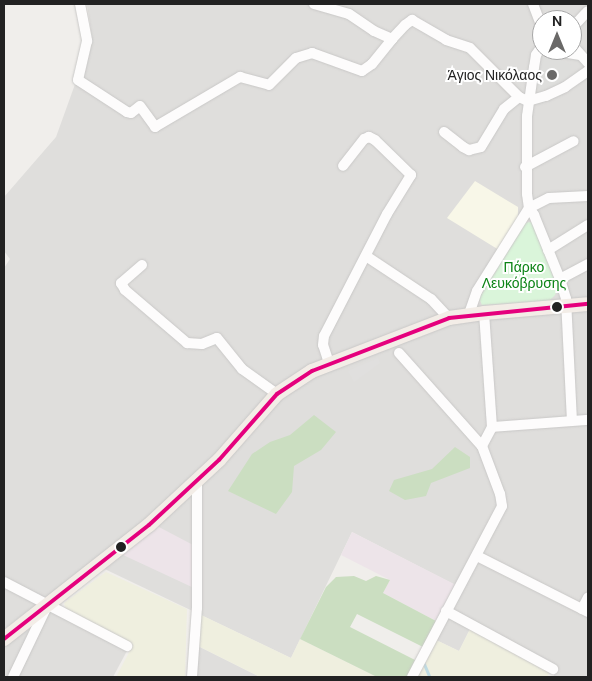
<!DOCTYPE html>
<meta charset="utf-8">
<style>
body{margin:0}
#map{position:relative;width:592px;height:681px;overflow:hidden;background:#f0eeeb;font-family:"DM Sans",sans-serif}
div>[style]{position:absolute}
.residential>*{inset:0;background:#dfdedc}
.industrial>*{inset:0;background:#ede4e9}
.education>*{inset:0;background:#f8f7e8}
.religious>*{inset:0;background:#dededc}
.farmland>*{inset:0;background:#efefdf}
.forest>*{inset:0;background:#cbdec1}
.park>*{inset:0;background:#daf5da}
.parking>*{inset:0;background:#e0dfde}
.stream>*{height:2.5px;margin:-1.25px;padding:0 1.25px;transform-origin:1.25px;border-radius:1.25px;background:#bfdbe3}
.roads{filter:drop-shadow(0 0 1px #c9c8c7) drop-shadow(0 0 1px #c9c8c7)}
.minor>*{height:10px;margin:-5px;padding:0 5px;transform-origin:5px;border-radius:5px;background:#fdfcfc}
.major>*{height:14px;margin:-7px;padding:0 7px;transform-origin:7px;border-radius:7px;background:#f3ede7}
.bus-1>*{height:4px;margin:-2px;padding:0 2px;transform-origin:2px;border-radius:2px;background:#e5007d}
.dots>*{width:14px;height:14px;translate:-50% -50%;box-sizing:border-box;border:2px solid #fff;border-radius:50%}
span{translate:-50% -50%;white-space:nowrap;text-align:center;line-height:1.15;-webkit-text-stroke:4px #fff;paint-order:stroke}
.poi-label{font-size:14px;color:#222}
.right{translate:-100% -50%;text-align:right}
.park-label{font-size:14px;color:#0c8416}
.frame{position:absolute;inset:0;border:5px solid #222;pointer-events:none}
.north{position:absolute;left:532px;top:10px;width:50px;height:50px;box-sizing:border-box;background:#fff;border:1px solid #a7a7a7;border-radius:50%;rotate:0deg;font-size:14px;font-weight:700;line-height:20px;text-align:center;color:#222}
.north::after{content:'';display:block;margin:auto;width:18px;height:22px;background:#6a6968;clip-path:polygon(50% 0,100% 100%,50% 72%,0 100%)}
</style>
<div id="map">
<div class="residential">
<div style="clip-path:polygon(evenodd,87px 4px,588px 4px,588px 677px,553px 677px,558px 667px,474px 621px,459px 651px,434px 639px,461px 588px,352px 532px,291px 658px,92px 563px,4px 629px,4px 268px,10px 259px,4px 251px,4px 197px,56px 137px,92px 37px,87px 4px,542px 20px,572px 20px,572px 50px,542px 50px,542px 20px)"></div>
<div style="clip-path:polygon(52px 610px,128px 649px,113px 677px,4px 677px,4px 647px)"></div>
<div style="clip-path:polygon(198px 646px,260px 677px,195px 677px)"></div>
</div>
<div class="industrial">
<div style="clip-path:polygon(157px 526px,195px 546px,194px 588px,121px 554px)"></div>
<div style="clip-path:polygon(352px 532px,456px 585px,436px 621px,383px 593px,390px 580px,341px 555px)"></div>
</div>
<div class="education">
<div style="clip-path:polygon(475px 181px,518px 207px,518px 219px,499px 250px,447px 218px)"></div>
</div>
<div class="religious">
<div style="clip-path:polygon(542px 56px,560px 59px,572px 66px,568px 82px,541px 91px,537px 87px,536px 69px,538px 59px)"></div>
</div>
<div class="farmland">
<div style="clip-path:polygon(106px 572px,187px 609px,185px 677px,116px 677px,133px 645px,66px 610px,64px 603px)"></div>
<div style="clip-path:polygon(199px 614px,291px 658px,300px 639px,377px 677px,260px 677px,198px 646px)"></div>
<div style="clip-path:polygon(471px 627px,551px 670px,547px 677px,415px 677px,434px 639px,459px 651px)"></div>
</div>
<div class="forest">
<div style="clip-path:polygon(314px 415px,336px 432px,321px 450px,294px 466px,292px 492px,276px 514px,228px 491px,252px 454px,270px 442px,290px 435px)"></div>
<div style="clip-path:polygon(455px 447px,470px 457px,470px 468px,431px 483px,426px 496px,405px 500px,389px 491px,394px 480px,432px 469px)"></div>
<div style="clip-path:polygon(354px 576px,366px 581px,376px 576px,390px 580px,383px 593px,436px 621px,423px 647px,357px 614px,350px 627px,415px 660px,407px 677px,377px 677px,300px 639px,326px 587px,336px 577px)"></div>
</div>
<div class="park">
<div style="clip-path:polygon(530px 222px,533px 223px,554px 279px,557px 289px,555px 295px,549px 301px,482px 305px,479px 298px,525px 223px)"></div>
</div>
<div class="parking">
<div style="clip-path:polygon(378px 358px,380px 363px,354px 382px,348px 371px)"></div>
</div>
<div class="stream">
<div style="left:424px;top:663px;width:15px;rotate:67deg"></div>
</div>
<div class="roads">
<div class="minor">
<div style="left:80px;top:4px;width:38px;rotate:79deg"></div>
<div style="left:87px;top:41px;width:40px;rotate:103deg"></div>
<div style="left:78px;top:80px;width:59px;rotate:33.1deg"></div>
<div style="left:127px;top:112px;width:4px;rotate:14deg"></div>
<div style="left:131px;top:113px;width:11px;rotate:-38deg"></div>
<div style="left:140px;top:106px;width:26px;rotate:54deg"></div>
<div style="left:155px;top:127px;width:99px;rotate:-30.5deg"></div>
<div style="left:240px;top:77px;width:30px;rotate:15deg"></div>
<div style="left:269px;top:85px;width:38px;rotate:-45deg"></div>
<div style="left:296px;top:58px;width:17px;rotate:-17deg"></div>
<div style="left:312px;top:53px;width:53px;rotate:19.8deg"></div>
<div style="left:362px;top:71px;width:12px;rotate:-35deg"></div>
<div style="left:372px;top:64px;width:32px;rotate:-51deg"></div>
<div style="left:392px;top:39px;width:19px;rotate:-47deg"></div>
<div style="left:405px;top:25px;width:9px;rotate:-36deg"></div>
<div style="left:412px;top:20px;width:39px;rotate:30deg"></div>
<div style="left:446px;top:40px;width:25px;rotate:18deg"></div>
<div style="left:470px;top:48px;width:69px;rotate:45deg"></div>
<div style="left:519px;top:97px;width:10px;rotate:24deg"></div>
<div style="left:528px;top:101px;width:19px;rotate:-16deg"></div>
<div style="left:546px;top:96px;width:21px;rotate:-25deg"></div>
<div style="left:565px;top:87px;width:28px;rotate:-35deg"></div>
<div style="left:314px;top:4px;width:36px;rotate:16deg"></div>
<div style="left:349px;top:14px;width:30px;rotate:34deg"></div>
<div style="left:374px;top:31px;width:20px;rotate:24deg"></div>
<div style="left:533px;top:4px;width:25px;rotate:69deg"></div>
<div style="left:572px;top:28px;width:23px;rotate:-47deg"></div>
<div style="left:572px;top:45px;width:24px;rotate:48deg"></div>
<div style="left:542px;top:46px;width:11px;rotate:124deg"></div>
<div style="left:536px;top:55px;width:12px;rotate:99deg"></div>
<div style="left:534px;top:67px;width:49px;rotate:98.1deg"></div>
<div style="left:527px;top:116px;width:78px;rotate:90deg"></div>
<div style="left:527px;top:194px;width:14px;rotate:82deg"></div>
<div style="left:529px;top:208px;width:9px;rotate:54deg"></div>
<div style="left:534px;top:215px;width:69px;rotate:67.9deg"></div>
<div style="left:560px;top:279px;width:21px;rotate:73deg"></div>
<div style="left:566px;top:299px;width:121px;rotate:87.2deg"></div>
<div style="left:549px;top:50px;width:30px;rotate:9deg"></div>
<div style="left:444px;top:132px;width:24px;rotate:38deg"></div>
<div style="left:463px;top:147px;width:7px;rotate:27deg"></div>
<div style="left:469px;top:150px;width:12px;rotate:-14deg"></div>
<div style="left:481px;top:147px;width:44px;rotate:-58.8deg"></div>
<div style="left:504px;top:109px;width:19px;rotate:-39deg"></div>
<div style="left:525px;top:167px;width:55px;rotate:-28deg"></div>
<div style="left:548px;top:250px;width:47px;rotate:-32deg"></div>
<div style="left:366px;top:256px;width:78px;rotate:33.5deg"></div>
<div style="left:431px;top:299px;width:26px;rotate:47deg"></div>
<div style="left:142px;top:265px;width:28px;rotate:139deg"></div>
<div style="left:121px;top:283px;width:8px;rotate:60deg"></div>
<div style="left:125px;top:290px;width:82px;rotate:40.5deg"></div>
<div style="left:187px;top:343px;width:15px;rotate:4deg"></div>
<div style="left:202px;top:344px;width:16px;rotate:-22deg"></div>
<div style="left:217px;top:338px;width:40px;rotate:51deg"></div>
<div style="left:242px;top:369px;width:43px;rotate:35.5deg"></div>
<div style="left:560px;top:279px;width:32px;rotate:-28deg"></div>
<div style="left:469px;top:314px;width:24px;rotate:-71deg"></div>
<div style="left:477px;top:291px;width:98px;rotate:-57.9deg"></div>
<div style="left:529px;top:208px;width:22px;rotate:-27deg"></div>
<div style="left:549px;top:198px;width:39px;rotate:-3deg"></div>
<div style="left:399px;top:353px;width:125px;rotate:48.3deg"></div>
<div style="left:329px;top:363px;width:19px;rotate:-108deg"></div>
<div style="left:323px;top:345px;width:9px;rotate:-84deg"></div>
<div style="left:324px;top:336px;width:137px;rotate:-62.7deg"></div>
<div style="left:387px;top:214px;width:46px;rotate:-58.4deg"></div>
<div style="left:411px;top:175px;width:50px;rotate:-135.8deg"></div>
<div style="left:375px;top:140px;width:7px;rotate:-153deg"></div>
<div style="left:369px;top:137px;width:5px;rotate:158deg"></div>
<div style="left:364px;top:139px;width:34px;rotate:128deg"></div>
<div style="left:492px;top:427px;width:96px;rotate:-4.2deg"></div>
<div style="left:477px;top:556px;width:124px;rotate:26.8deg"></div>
<div style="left:4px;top:582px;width:139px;rotate:27.5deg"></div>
<div style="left:582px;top:609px;width:13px;rotate:-63deg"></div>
<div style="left:446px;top:611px;width:122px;rotate:28.5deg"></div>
<div style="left:13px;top:677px;width:79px;rotate:-64.4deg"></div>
<div style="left:192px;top:677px;width:69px;rotate:-85.9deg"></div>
<div style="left:197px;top:608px;width:125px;rotate:-90deg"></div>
<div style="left:412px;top:677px;width:193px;rotate:-62.2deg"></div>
<div style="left:502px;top:506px;width:12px;rotate:-99deg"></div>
<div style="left:500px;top:494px;width:51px;rotate:-110.6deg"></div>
<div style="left:482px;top:446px;width:21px;rotate:-62deg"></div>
<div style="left:492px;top:427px;width:114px;rotate:-94deg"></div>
</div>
<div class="major">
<div style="left:4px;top:639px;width:184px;rotate:-38.2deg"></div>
<div style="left:149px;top:525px;width:96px;rotate:-42.9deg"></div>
<div style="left:219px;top:460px;width:88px;rotate:-48.7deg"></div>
<div style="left:277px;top:394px;width:42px;rotate:-33.3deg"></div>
<div style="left:312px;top:371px;width:147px;rotate:-21.1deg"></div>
<div style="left:449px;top:318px;width:35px;rotate:-8deg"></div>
<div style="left:484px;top:313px;width:104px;rotate:-4.9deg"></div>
</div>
</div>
<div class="bus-1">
<div style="left:4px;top:639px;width:184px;rotate:-38.2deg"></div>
<div style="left:149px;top:525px;width:96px;rotate:-42.9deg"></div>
<div style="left:219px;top:460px;width:88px;rotate:-48.7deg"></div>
<div style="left:277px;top:394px;width:42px;rotate:-33.3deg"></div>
<div style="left:312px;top:371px;width:147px;rotate:-21.1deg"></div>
<div style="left:449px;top:318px;width:140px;rotate:-5.8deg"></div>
</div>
<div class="dots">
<div style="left:552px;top:75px;background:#6a6968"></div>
<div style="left:557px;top:307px;background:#222"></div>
<div style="left:121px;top:547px;background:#222"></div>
</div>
<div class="poi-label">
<span class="right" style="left:542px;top:75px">Άγιος Νικόλαος</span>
</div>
<div class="park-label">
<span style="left:524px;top:275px">Πάρκο<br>Λευκόβρυσης</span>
</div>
<div class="frame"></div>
<div class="north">N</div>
</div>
